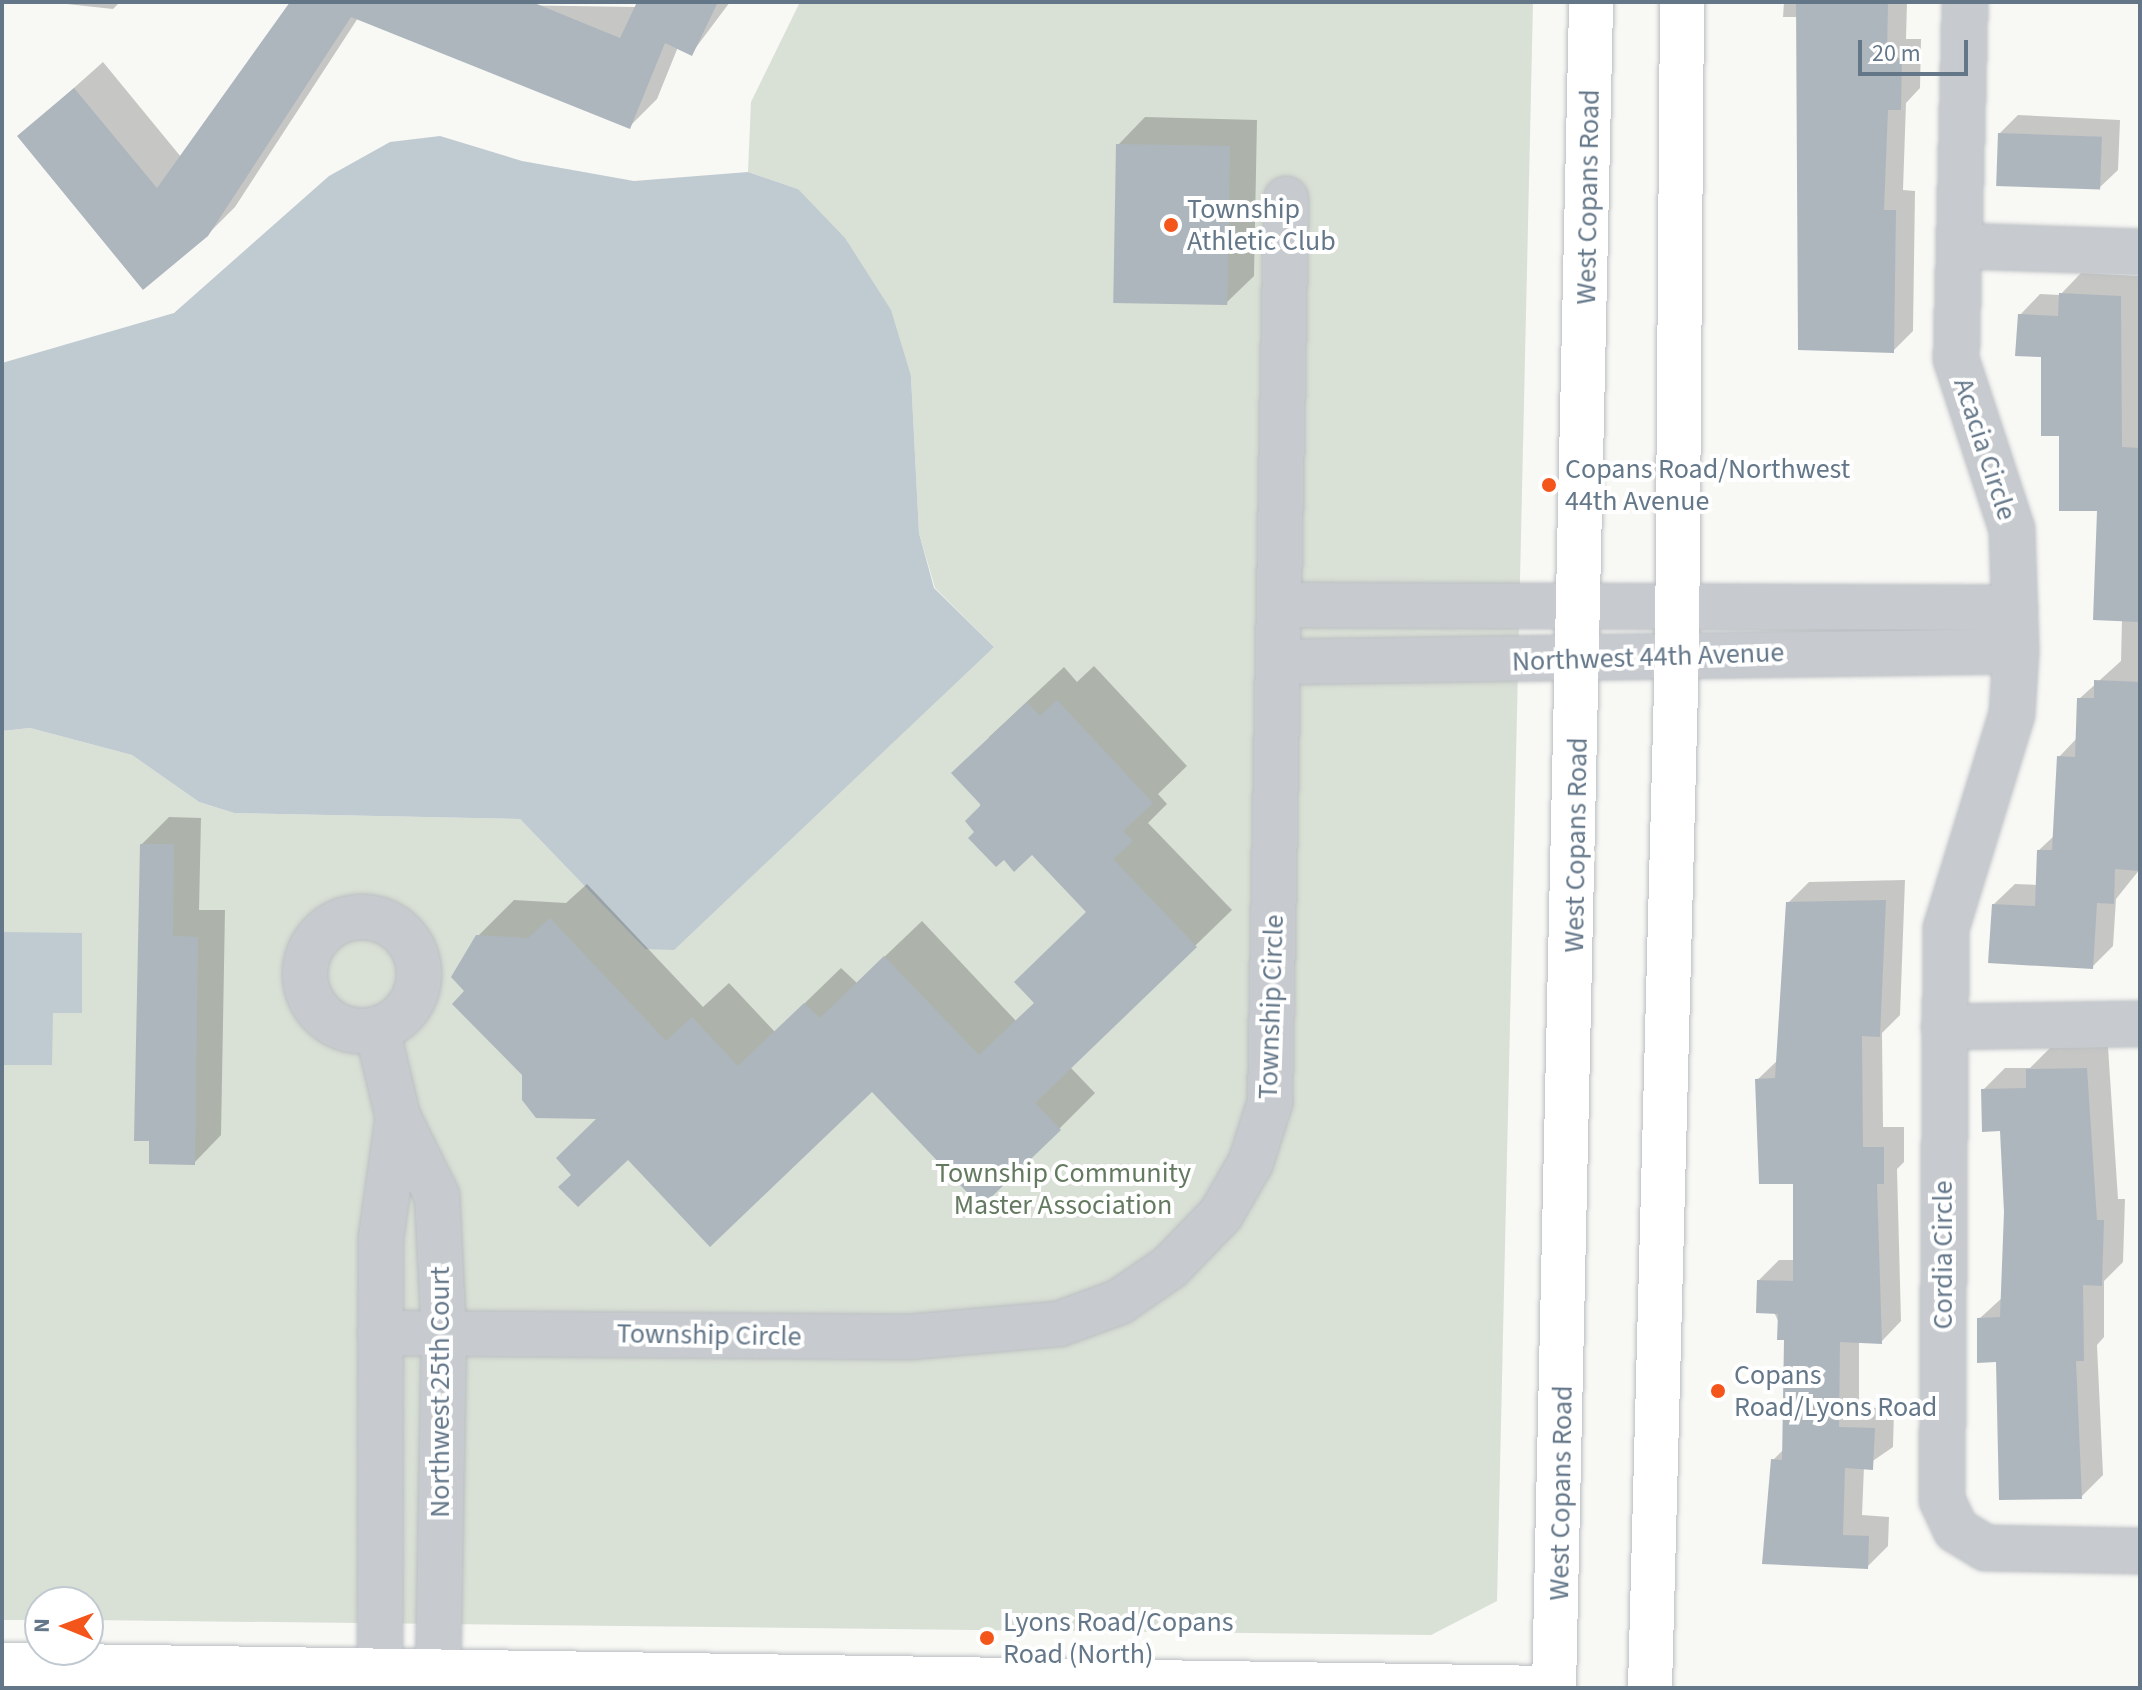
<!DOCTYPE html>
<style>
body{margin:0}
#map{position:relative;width:2142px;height:1690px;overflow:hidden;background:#f8f8f5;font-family:"Source Sans 3",sans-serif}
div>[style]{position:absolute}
.green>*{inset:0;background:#d9e0d5}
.water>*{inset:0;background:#c0cbd1}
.shadow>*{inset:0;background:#0003}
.building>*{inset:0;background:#aeb6bd;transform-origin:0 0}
.roads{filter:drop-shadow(0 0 2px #babec2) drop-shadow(0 0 2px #babec2)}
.minor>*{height:44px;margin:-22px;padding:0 22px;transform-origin:22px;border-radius:22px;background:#c7cbcf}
.minor>.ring{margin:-22px;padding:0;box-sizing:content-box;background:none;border:44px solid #c7cbcf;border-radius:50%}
.major>*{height:44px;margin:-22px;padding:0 22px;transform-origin:22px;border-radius:22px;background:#fff}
.dots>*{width:22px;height:22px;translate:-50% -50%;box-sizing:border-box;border:4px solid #fff;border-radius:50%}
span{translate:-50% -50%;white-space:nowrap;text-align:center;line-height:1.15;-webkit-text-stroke:8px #fff;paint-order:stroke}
.street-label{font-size:28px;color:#647789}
.poi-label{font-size:28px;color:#647789}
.left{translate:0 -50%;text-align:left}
.park-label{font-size:28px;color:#647a60}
.frame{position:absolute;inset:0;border:4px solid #647789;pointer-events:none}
.north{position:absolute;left:24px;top:1586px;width:80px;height:80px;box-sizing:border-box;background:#fff;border:2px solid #c1c9d0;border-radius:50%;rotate:271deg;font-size:22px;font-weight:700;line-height:32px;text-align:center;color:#647789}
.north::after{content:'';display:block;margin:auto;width:28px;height:36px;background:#f3551a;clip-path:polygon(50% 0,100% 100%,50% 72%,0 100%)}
.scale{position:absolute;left:1858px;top:40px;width:110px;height:36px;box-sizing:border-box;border:4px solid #647789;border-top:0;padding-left:10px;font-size:24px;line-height:28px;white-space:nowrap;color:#647789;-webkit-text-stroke:6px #fff;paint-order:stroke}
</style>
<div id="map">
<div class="green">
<div style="clip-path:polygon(800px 2px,1533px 2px,1497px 1601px,1431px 1635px,88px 1620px,88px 1602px,40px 1602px,40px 1620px,2px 1620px,2px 731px,30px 728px,132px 755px,199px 802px,234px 813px,520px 819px,645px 949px,994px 647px,935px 588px,919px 533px,911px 376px,798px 189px,748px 172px,751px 102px)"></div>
</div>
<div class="water">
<div style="clip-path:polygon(440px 136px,522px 161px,634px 181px,748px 172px,798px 189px,845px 238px,891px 310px,911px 376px,919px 533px,934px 588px,994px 647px,674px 950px,645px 949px,520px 819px,234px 813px,199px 802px,132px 755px,30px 728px,2px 731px,2px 363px,174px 313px,329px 176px,390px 142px)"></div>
<div style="clip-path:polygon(2px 932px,82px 933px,82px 1013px,53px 1013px,52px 1065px,2px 1065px)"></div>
</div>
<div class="shadow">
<div style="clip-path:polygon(48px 2px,120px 2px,113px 9px)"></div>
<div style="clip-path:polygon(295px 2px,636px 7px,730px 2px,691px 54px,678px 47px,657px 99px,630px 126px,358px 18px,235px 207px,207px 235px,20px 136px,103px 62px,181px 157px)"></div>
<div style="clip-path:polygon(1784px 2px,1907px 2px,1906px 39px,1921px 39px,1920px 88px,1906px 103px,1903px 190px,1915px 191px,1913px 331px,1893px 351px,1804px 106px,1797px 106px,1798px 17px,1783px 17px)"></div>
<div style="clip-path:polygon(2018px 115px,2120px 120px,2118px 170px,2099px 188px,2000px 133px)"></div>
<div style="clip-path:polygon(1145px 117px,1257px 120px,1254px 276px,1226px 303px,1118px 145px)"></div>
<div style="clip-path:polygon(2081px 273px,2140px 276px,2140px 869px,2116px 899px,2113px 946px,2093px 966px,1994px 904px,2015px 884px,2038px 885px,2039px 850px,2055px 835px,2059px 757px,2077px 738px,2079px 699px,2121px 661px,2122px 619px,2099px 509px,2061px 434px,2043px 355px,2020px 315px,2040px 294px,2060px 295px)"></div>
<div style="clip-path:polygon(1094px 666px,1187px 766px,1158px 794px,1167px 804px,1148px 823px,1232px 910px,1070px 1067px,1095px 1093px,1059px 1129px,872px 1090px,574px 1174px,600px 1117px,524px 1074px,467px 991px,478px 936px,514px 900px,566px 903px,587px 884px,703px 1007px,729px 983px,775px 1032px,841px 968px,857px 983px,922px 921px,1016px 1021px,1036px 1002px,1088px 912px,1032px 852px,977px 831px,989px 737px,1064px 667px,1077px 682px)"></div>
<div style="clip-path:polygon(169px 817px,201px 818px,199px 910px,225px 910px,221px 1135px,194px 1163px,142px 844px)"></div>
<div style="clip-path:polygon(1905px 880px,1900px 1015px,1882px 1033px,1883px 1127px,1904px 1127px,1904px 1162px,1897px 1169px,1901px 1321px,1881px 1342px,1859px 1341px,1859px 1407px,1894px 1409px,1893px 1447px,1864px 1467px,1862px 1515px,1889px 1517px,1888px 1546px,1867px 1567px,1773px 1460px,1784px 1449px,1786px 1338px,1759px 1280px,1779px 1260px,1795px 1260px,1795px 1182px,1757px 1080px,1779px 1059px,1788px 903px,1809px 882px)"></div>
<div style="clip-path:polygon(2108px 1047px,2118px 1199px,2125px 1199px,2123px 1262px,2104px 1281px,2104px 1337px,2097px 1345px,2103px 1475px,2081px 1497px,1979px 1319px,2003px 1297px,2006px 1212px,2002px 1129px,1983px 1090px,2005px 1068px,2030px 1068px,2050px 1048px)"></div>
</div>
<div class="building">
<div style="clip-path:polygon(290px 2px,532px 2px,620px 38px,637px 2px,718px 2px,692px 56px,665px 43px,630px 129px,351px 17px,208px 236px,143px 290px,17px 136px,74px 88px,157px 188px)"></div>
<div style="clip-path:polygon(1796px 2px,1888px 2px,1887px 58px,1902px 58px,1901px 110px,1888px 110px,1884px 210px,1896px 210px,1894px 353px,1798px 350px)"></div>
<div style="left:1998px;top:133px;width:104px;height:53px;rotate:2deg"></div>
<div style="left:1116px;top:144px;width:114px;height:159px;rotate:1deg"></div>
<div style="clip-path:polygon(2059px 293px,2121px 296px,2122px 447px,2140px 448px,2140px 622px,2093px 620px,2097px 511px,2059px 511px,2059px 436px,2041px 436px,2041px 357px,2015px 356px,2018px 314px,2058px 316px)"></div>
<div style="clip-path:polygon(2094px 680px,2140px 682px,2140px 871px,2115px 869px,2114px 904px,2097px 903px,2093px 969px,1988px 963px,1992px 904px,2035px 906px,2037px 850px,2052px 850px,2057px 756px,2075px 757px,2077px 698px,2094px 698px)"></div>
<div style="clip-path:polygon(1057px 700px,1153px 803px,1123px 831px,1133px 841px,1113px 859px,1197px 947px,1035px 1103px,1061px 1130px,981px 1207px,872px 1092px,710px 1247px,628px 1160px,578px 1207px,558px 1187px,571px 1175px,556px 1158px,596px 1119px,536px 1118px,522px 1100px,522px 1075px,452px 1004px,464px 991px,451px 977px,476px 935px,528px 938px,550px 918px,666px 1041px,692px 1017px,738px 1066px,804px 1003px,820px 1018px,884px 956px,979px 1055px,1034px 1003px,1014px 982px,1086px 912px,1032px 855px,1014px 872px,1004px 860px,996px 867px,968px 838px,974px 832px,965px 821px,981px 805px,951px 773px,1027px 702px,1040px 716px)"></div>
<div style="clip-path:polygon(140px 844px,174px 844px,173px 936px,198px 937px,195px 1165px,149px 1164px,149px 1141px,134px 1141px)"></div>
<div style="clip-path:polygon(1886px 900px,1880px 1037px,1862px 1036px,1863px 1147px,1884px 1147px,1884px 1184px,1877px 1184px,1882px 1344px,1840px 1342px,1839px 1427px,1875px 1428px,1873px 1470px,1845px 1468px,1843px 1535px,1869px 1536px,1868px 1569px,1762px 1564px,1771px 1459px,1782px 1460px,1784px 1340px,1777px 1340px,1778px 1314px,1756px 1313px,1757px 1280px,1793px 1281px,1793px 1184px,1759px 1184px,1755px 1079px,1775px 1078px,1786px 902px)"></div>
<div style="clip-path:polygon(2087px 1068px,2097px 1220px,2104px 1220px,2102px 1286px,2083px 1285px,2084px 1361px,2076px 1361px,2082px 1499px,1999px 1500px,1996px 1362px,1977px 1363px,1977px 1318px,2000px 1317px,2004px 1212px,2000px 1131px,1982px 1132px,1981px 1089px,2026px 1088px,2026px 1069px)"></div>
</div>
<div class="roads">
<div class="minor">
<div style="left:1965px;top:2px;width:357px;rotate:91.4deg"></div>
<div style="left:1956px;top:359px;width:179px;rotate:71.8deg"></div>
<div style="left:2012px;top:529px;width:122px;rotate:88.1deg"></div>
<div style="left:2016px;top:651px;width:63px;rotate:93.6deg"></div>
<div style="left:2012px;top:714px;width:225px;rotate:107.1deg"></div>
<div style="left:1946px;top:929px;width:571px;rotate:90.4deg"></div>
<div style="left:1942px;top:1500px;width:33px;rotate:65deg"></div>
<div style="left:1956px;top:1530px;width:35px;rotate:31deg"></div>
<div style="left:1986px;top:1548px;width:154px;rotate:1.1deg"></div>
<div style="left:1961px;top:246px;width:179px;rotate:1.9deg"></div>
<div style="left:1280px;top:605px;width:735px;rotate:0.23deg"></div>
<div style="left:1279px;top:662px;width:737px;rotate:-0.86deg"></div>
<div class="ring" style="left:305px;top:917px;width:70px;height:70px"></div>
<div style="left:1944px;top:1027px;width:196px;rotate:-0.9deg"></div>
<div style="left:377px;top:1029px;width:90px;rotate:76.6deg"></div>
<div style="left:398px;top:1117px;width:88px;rotate:63.7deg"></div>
<div style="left:437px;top:1196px;width:137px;rotate:87.1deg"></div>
<div style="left:444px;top:1333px;width:355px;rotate:91deg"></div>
<div style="left:380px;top:1333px;width:529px;rotate:0.43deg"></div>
<div style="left:909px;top:1337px;width:151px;rotate:-5deg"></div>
<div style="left:1059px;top:1324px;width:64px;rotate:-20.1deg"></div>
<div style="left:1119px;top:1302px;width:62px;rotate:-34.5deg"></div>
<div style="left:1170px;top:1267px;width:74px;rotate:-46.1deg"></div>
<div style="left:1221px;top:1214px;width:60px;rotate:-60deg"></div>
<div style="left:1251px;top:1162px;width:63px;rotate:-72.4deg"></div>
<div style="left:1270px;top:1102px;width:903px;rotate:-88.98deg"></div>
<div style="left:380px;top:1688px;width:450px;rotate:-89.9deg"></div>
<div style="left:381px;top:1238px;width:122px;rotate:-82deg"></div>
</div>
<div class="major">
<div style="left:2px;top:1665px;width:1542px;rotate:0.85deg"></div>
<div style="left:1554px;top:1688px;width:1686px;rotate:-88.74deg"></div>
<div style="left:1650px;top:1688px;width:1036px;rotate:-88.51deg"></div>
<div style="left:1677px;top:652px;width:650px;rotate:-89.56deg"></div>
</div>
</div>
<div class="dots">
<div style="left:1171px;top:225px;background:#f3551a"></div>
<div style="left:1549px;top:485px;background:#f3551a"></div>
<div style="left:1718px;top:1391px;background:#f3551a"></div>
<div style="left:987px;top:1638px;background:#f3551a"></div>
</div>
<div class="street-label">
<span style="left:1588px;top:197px;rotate:-89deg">West Copans Road</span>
<span style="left:1985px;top:449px;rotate:72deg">Acacia Circle</span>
<span style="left:1648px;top:657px;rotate:-2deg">Northwest 44th Avenue</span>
<span style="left:1576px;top:845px;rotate:-89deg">West Copans Road</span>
<span style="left:1271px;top:1007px;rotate:-88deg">Township Circle</span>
<span style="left:1943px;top:1255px;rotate:-90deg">Cordia Circle</span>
<span style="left:709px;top:1335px;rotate:1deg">Township Circle</span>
<span style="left:440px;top:1392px;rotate:-90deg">Northwest 25th Court</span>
<span style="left:1561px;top:1493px;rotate:-89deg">West Copans Road</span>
</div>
<div class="poi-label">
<span class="left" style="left:1187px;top:225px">Township<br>Athletic Club</span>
<span class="left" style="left:1565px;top:485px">Copans Road/Northwest<br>44th Avenue</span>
<span class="left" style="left:1734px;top:1391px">Copans<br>Road/Lyons Road</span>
<span class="left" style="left:1003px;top:1638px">Lyons Road/Copans<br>Road (North)</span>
</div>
<div class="park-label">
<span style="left:1063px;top:1189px">Township Community<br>Master Association</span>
</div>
<div class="frame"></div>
<div class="north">N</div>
<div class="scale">20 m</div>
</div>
